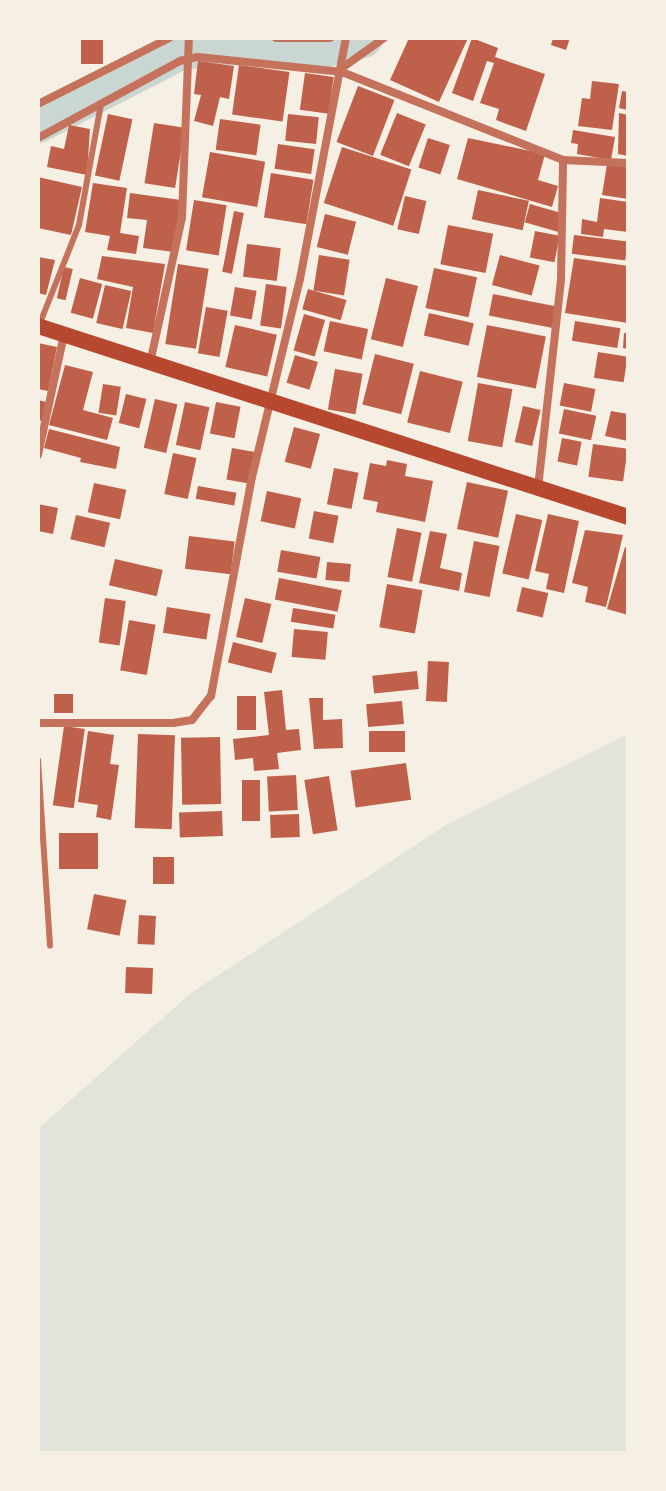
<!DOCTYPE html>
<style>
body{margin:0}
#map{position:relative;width:666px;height:1491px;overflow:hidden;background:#f6efe4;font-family:"Public Sans",sans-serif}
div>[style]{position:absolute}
.green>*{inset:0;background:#e2e4dc}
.river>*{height:40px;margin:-20px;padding:0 20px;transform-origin:20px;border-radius:20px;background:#c9d6d2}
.building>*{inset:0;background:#bf614a;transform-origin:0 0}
.service>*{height:6px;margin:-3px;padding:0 3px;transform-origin:3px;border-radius:3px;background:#c5725c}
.minor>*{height:8px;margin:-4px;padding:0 4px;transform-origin:4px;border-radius:4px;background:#c5725c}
.secondary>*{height:16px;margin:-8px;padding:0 8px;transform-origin:8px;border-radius:8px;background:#b5482f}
span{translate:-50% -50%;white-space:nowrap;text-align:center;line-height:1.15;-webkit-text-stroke:8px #f6efe4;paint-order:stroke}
.frame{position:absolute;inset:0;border:40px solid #f6efe4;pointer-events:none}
</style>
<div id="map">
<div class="green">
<div style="clip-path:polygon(628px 734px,628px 1453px,38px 1453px,38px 1129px,191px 993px,446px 825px)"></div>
</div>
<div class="river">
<div style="left:38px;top:123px;width:155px;rotate:-27.2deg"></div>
<div style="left:176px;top:52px;width:37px;rotate:-11deg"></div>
<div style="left:212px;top:45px;width:115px;rotate:1deg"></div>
<div style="left:327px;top:47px;width:37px;rotate:-14deg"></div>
</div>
<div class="building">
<div style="left:81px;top:38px;width:22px;height:26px"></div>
<div style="clip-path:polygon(409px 38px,468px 38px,439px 102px,390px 80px)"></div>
<div style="clip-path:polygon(472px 38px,498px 48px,495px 57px,545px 74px,526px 131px,496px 120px,499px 109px,480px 103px,494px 63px,487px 61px,473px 101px,452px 93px)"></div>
<div style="clip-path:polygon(553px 38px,570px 38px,566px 50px,551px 45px)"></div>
<div style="clip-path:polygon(198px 61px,234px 66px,229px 99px,220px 97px,213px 126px,194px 121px,201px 95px,194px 94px)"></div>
<div style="left:239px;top:65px;width:51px;height:50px;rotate:8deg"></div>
<div style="left:305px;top:73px;width:29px;height:37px;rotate:8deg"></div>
<div style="clip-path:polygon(592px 81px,619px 84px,612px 130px,578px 126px,582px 98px,590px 99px)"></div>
<div style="left:358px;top:86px;width:39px;height:60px;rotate:21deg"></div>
<div style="clip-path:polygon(622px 91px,628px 92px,628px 110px,619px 108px)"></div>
<div style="left:397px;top:113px;width:31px;height:45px;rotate:22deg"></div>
<div style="clip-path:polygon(619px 113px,628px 115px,628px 156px,618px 154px)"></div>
<div style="left:108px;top:114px;width:25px;height:63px;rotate:12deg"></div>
<div style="left:288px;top:114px;width:31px;height:27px;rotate:6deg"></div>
<div style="left:220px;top:119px;width:41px;height:31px;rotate:8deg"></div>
<div style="left:154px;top:123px;width:31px;height:61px;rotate:9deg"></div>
<div style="clip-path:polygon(69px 125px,90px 129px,87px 175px,47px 167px,51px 146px,64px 149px)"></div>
<div style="clip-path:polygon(573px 130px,615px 137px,611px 160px,577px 154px,578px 144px,571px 143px)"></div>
<div style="left:428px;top:138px;width:23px;height:31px;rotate:18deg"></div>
<div style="clip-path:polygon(468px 138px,545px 154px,538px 180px,558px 186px,552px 207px,457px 179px)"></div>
<div style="left:278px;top:144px;width:37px;height:25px;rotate:8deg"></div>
<div style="left:342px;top:147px;width:73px;height:59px;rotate:18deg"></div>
<div style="left:210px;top:152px;width:56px;height:46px;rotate:10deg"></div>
<div style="clip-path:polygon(607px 164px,628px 167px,628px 199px,602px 195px)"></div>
<div style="left:271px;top:173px;width:43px;height:45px;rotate:9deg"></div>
<div style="clip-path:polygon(38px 177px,82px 187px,71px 235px,38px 228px)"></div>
<div style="clip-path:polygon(93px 183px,127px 188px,120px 233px,139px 236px,136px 254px,107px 250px,110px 236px,85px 232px)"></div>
<div style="left:478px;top:190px;width:52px;height:30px;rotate:12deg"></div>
<div style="clip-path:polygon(130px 193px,181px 200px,174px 252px,143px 248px,147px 220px,127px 218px)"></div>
<div style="left:405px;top:196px;width:22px;height:34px;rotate:13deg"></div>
<div style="clip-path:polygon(600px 198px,628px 202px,628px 232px,604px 229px,603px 237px,581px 234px,582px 219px,597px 222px)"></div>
<div style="left:194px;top:200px;width:33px;height:51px;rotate:9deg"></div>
<div style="left:530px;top:204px;width:36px;height:19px;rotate:16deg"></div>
<div style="left:234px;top:211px;width:10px;height:62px;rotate:11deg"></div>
<div style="left:325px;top:214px;width:32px;height:34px;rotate:14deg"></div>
<div style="left:448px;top:225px;width:46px;height:40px;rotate:11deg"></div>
<div style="left:535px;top:231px;width:25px;height:27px;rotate:11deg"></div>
<div style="left:574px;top:235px;width:54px;height:19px;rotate:7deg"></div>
<div style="left:247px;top:244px;width:34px;height:33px;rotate:7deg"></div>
<div style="left:319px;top:255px;width:31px;height:36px;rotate:9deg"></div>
<div style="left:500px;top:255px;width:41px;height:31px;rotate:15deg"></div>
<div style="clip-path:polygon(102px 256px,165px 264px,153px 333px,126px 328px,133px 287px,97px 279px)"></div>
<div style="clip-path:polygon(38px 257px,55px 260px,46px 295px,38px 293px)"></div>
<div style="clip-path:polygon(574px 258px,628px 266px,628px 323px,565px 313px)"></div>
<div style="left:178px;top:264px;width:31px;height:81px;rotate:9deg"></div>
<div style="left:64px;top:267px;width:9px;height:32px;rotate:13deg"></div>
<div style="left:434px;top:268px;width:44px;height:41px;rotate:12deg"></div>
<div style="left:80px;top:278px;width:23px;height:36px;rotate:15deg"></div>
<div style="left:386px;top:278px;width:33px;height:63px;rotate:14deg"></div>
<div style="left:266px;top:284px;width:21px;height:42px;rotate:8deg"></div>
<div style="left:105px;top:285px;width:27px;height:39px;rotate:13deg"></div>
<div style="left:235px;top:287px;width:22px;height:29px;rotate:10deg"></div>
<div style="left:308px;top:289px;width:40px;height:21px;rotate:16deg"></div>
<div style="left:493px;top:294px;width:65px;height:22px;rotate:11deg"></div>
<div style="left:206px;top:307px;width:22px;height:47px;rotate:10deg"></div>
<div style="left:429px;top:313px;width:46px;height:23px;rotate:13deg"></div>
<div style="left:304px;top:314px;width:22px;height:38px;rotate:16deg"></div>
<div style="left:330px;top:321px;width:39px;height:31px;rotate:12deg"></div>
<div style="left:575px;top:321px;width:46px;height:20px;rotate:9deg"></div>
<div style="left:235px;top:325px;width:43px;height:43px;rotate:13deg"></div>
<div style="left:487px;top:325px;width:60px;height:53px;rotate:11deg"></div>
<div style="clip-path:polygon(624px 333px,628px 333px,628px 349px,623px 348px)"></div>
<div style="clip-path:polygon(38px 343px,57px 347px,48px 391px,38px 389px)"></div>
<div style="left:598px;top:352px;width:30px;height:26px;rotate:9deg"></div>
<div style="left:375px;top:354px;width:40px;height:52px;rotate:14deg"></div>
<div style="left:295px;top:355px;width:24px;height:29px;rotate:17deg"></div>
<div style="clip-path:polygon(65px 365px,93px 372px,83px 410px,113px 418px,107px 440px,49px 425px)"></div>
<div style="left:335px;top:369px;width:28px;height:41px;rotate:10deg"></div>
<div style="left:420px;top:371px;width:44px;height:53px;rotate:14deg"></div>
<div style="left:478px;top:383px;width:35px;height:59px;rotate:10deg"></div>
<div style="left:564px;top:383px;width:32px;height:23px;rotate:11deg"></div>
<div style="left:103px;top:384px;width:18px;height:29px;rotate:9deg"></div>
<div style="left:126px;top:394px;width:21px;height:30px;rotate:14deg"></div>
<div style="left:155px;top:399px;width:23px;height:50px;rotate:13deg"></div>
<div style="clip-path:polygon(38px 400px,46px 402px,42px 421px,38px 420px)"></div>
<div style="left:185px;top:402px;width:25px;height:44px;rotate:12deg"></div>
<div style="left:216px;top:402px;width:25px;height:32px;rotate:11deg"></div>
<div style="left:523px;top:406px;width:18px;height:37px;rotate:13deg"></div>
<div style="left:564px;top:409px;width:33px;height:25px;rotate:12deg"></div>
<div style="clip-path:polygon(611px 411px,628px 414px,628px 441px,605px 436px)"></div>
<div style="left:294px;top:427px;width:27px;height:36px;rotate:15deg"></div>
<div style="clip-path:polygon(49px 429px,120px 447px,116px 469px,80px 462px,81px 458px,44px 448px)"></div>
<div style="left:562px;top:438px;width:20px;height:24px;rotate:11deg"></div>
<div style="left:593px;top:444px;width:35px;height:33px;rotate:8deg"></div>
<div style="left:232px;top:448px;width:23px;height:32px;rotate:10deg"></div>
<div style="left:173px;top:453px;width:24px;height:42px;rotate:12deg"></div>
<div style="clip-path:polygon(387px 460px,407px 464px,405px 476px,433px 481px,425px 522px,376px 512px,378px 502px,363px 499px,370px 463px,386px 466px)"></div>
<div style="left:334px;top:468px;width:25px;height:37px;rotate:11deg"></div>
<div style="left:467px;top:482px;width:42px;height:48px;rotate:12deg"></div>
<div style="left:94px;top:483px;width:33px;height:30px;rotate:12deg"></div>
<div style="left:198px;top:486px;width:39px;height:13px;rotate:10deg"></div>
<div style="left:267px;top:491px;width:35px;height:31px;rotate:12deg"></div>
<div style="clip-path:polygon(38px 504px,58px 508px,53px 534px,38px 531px)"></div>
<div style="left:314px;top:511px;width:25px;height:28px;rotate:11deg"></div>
<div style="left:516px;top:514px;width:27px;height:61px;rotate:13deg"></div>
<div style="clip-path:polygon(548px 514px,579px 521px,564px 593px,546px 589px,549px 574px,535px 571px)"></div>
<div style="left:76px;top:515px;width:35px;height:25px;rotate:13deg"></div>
<div style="left:397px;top:528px;width:25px;height:50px;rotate:11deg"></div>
<div style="clip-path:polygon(585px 530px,623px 535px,606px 607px,585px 602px,588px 587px,572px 583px)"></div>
<div style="clip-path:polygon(430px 531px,447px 534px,440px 568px,462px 573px,459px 591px,419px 583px)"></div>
<div style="left:189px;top:536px;width:46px;height:33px;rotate:7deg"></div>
<div style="left:474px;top:541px;width:26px;height:52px;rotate:11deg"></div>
<div style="clip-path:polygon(625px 547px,628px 548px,628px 615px,607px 609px)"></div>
<div style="left:281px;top:550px;width:40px;height:22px;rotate:10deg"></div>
<div style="left:115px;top:559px;width:49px;height:27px;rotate:13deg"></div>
<div style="left:327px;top:562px;width:24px;height:18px;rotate:5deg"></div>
<div style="left:279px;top:578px;width:64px;height:22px;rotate:11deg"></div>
<div style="left:387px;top:584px;width:36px;height:44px;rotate:10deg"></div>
<div style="left:522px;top:587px;width:27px;height:25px;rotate:13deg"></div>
<div style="left:105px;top:598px;width:21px;height:45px;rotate:8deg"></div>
<div style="left:245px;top:598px;width:27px;height:40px;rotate:13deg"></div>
<div style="left:167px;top:607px;width:44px;height:26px;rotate:9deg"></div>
<div style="left:293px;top:608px;width:43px;height:14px;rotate:9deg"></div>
<div style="left:129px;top:620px;width:27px;height:51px;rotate:10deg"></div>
<div style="left:294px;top:629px;width:34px;height:28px;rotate:5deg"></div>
<div style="left:233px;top:642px;width:45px;height:21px;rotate:14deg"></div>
<div style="left:428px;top:661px;width:21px;height:40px;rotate:3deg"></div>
<div style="left:417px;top:671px;width:18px;height:45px;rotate:84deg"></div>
<div style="clip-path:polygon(282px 690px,286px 730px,299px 729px,301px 750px,277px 753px,279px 769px,254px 771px,253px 758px,235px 760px,233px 739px,269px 735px,264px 692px)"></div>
<div style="left:54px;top:694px;width:19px;height:19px"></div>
<div style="left:237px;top:696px;width:19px;height:34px"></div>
<div style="clip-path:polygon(309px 698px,323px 698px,323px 720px,342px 719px,343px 748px,314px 749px)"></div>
<div style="left:402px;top:701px;width:23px;height:36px;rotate:85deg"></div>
<div style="left:64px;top:726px;width:21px;height:80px;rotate:8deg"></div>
<div style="clip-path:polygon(88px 731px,114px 735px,110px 764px,119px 765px,111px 820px,96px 817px,98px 805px,78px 802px)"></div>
<div style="left:405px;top:731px;width:21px;height:36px;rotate:90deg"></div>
<div style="left:138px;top:734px;width:37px;height:94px;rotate:2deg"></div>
<div style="left:220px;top:737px;width:67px;height:39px;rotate:89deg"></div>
<div style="left:406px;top:763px;width:37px;height:56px;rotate:82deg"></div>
<div style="left:296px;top:775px;width:35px;height:29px;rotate:87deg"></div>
<div style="left:329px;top:776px;width:55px;height:25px;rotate:81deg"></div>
<div style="left:242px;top:780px;width:18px;height:41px"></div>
<div style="left:222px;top:811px;width:25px;height:43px;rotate:88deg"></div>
<div style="left:299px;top:814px;width:23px;height:29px;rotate:88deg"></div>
<div style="left:59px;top:833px;width:39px;height:36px"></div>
<div style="left:153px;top:857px;width:21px;height:27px"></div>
<div style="left:94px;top:894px;width:33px;height:36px;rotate:11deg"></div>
<div style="left:139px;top:915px;width:17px;height:29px;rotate:3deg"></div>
<div style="left:126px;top:967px;width:27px;height:26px;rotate:2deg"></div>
</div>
<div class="service">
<div style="left:40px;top:323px;width:105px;rotate:-68.3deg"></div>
<div style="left:79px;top:225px;width:123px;rotate:-79.7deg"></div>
<div style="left:38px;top:760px;width:186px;rotate:86.3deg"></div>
</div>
<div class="minor">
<div style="left:276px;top:38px;width:54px"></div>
<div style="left:342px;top:68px;width:52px;rotate:-35.5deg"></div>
<div style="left:38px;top:104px;width:147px;rotate:-26.7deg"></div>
<div style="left:38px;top:138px;width:162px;rotate:-28.5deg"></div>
<div style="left:180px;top:61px;width:18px;rotate:-13deg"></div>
<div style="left:198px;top:57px;width:145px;rotate:5.9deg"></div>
<div style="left:342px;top:72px;width:238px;rotate:21.7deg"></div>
<div style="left:563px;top:160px;width:65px;rotate:2.6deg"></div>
<div style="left:150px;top:363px;width:149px;rotate:-77.6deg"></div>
<div style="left:182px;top:217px;width:179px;rotate:-87.8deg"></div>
<div style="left:38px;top:455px;width:123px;rotate:-77.8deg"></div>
<div style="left:538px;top:488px;width:210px;rotate:-83.7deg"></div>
<div style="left:561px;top:279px;width:119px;rotate:-89deg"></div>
<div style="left:38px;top:723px;width:135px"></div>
<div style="left:173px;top:723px;width:19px;rotate:-9deg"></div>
<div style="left:192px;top:720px;width:31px;rotate:-52deg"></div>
<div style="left:211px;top:696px;width:223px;rotate:-79.4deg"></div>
<div style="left:252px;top:477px;width:204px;rotate:-76.4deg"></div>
<div style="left:300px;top:279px;width:245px;rotate:-79.2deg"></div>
</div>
<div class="secondary">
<div style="left:38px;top:326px;width:620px;rotate:17.94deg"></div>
</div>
<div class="frame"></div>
</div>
